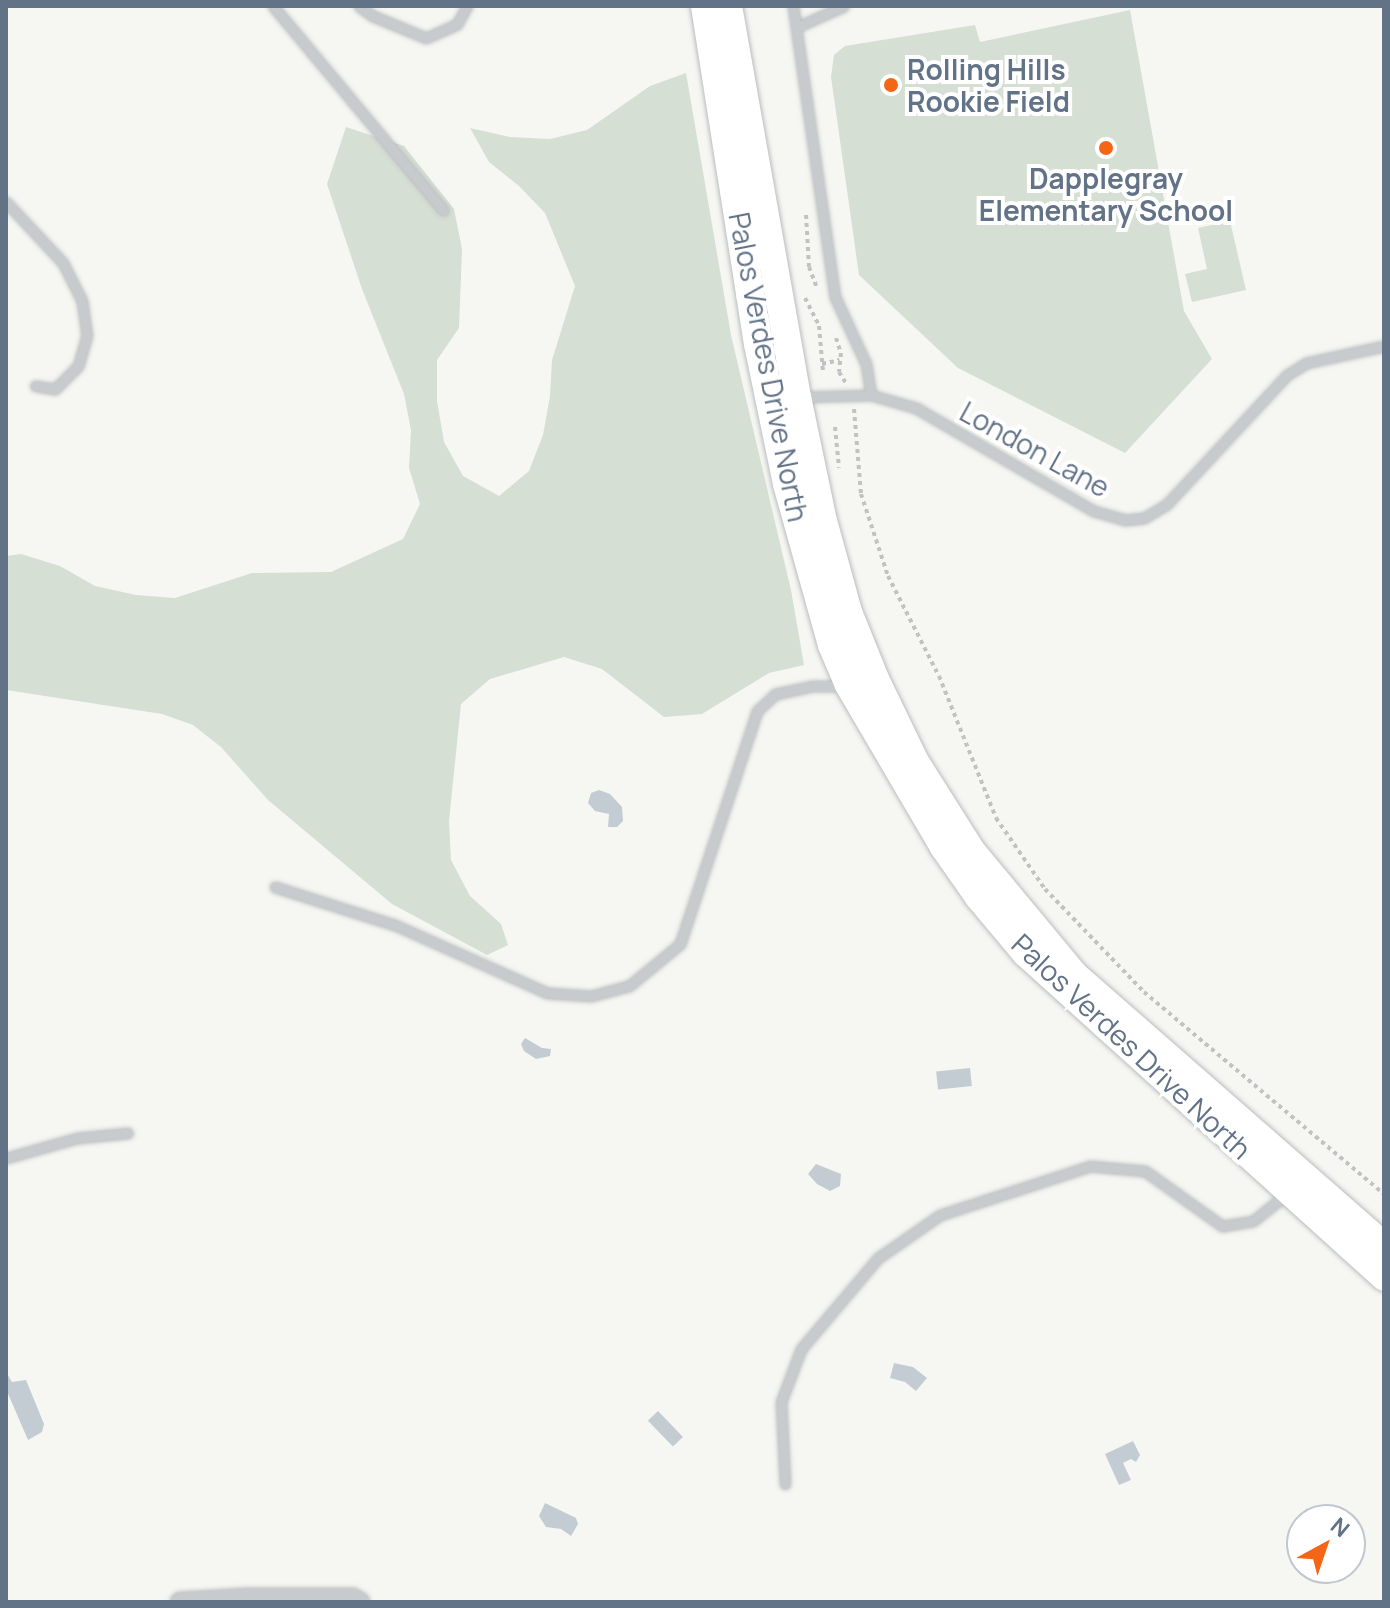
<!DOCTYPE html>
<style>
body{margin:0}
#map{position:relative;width:1390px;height:1608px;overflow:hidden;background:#f6f7f2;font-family:Manrope,sans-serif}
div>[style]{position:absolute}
.green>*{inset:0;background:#d6dfd3}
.water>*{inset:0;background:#c3ccd3;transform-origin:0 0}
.path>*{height:4px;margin-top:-2px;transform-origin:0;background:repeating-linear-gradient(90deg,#c0c2c4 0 4px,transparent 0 8px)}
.roads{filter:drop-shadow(0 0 2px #babdc1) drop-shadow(0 0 2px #babdc1)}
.lane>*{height:9px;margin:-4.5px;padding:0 4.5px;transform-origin:4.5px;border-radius:4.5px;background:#c8cbce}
.street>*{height:18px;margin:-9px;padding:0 9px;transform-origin:9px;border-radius:9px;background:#c8cbce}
.primary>*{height:28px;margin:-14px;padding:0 14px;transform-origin:14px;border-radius:14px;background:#fff}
.dots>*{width:22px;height:22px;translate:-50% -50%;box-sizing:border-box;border:4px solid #fff;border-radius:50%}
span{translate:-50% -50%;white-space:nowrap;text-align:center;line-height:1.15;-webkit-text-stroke:8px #fff;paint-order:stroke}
.poi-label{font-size:28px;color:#627287;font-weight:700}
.left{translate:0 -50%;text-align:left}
.street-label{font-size:28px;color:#627287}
.frame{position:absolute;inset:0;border:8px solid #627287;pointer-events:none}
.north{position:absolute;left:1286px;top:1504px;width:80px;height:80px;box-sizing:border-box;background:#fff;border:2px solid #c0c7cf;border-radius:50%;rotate:40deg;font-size:22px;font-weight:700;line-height:32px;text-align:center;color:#627287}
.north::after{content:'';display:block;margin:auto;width:28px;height:36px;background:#f46515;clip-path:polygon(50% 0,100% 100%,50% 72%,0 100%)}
</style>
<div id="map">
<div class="green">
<i style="clip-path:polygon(1130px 10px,1184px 311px,1212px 359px,1125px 453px,958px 368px,859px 275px,831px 77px,834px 55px,845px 46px,975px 25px,980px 42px)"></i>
<i style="clip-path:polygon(686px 73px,731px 335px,791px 590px,804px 665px,769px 673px,702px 714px,664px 717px,602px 669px,564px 657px,490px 679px,461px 704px,449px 821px,451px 860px,470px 896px,501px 924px,508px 945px,487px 955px,392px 904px,268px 800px,221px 747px,193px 725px,162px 714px,6px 690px,6px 556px,21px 554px,60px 566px,95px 586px,136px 595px,175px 598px,252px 573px,331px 572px,403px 539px,420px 504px,409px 468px,411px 430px,404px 394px,362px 289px,327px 184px,346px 127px,404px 146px,454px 209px,462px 249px,459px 328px,437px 360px,437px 401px,444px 442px,463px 476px,499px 496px,529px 471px,543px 435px,550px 396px,552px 360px,575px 286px,545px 213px,519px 186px,489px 162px,470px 128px,510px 137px,550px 139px,587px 130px,650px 86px)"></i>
<i style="clip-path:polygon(1230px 221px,1246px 290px,1192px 302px,1185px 274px,1207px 269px,1198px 228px)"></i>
</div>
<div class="water">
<i style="clip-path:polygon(599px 790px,610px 794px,622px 807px,623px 821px,617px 827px,608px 827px,609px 814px,595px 811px,588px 803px,591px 793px)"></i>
<i style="clip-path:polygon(525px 1038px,542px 1048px,551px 1049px,550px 1056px,536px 1059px,524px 1051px,521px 1044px)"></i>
<i style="left:970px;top:1068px;width:18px;height:34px;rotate:84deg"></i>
<i style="clip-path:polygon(816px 1164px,841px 1174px,840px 1186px,830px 1191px,817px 1184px,808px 1174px)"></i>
<i style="clip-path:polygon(894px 1363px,913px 1367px,927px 1378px,916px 1391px,905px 1382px,890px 1378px)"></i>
<i style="clip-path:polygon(6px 1372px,12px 1382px,26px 1380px,44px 1424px,42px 1432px,28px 1440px,6px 1389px)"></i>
<i style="left:658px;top:1411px;width:36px;height:14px;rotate:46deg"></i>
<i style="clip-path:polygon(1133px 1441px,1140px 1455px,1136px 1462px,1131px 1459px,1123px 1463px,1131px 1480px,1119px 1485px,1105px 1454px)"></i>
<i style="clip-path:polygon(545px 1503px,576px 1518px,578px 1524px,571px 1536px,561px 1529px,546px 1527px,539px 1516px)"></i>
</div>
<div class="path">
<i style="left:806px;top:215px;width:52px;rotate:86.7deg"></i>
<i style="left:809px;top:267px;width:22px;rotate:69deg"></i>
<i style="left:805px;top:298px;width:31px;rotate:63deg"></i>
<i style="left:819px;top:326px;width:46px;rotate:85deg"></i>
<i style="left:836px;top:338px;width:16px;rotate:72deg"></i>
<i style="left:841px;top:353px;width:19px;rotate:96deg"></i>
<i style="left:839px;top:372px;width:13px;rotate:58deg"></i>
<i style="left:822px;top:364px;width:18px;rotate:-13deg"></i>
<i style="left:854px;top:409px;width:85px;rotate:85.3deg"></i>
<i style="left:861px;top:494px;width:86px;rotate:71.8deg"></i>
<i style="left:888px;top:576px;width:112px;rotate:63deg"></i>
<i style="left:939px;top:676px;width:153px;rotate:68.1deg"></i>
<i style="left:996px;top:818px;width:86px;rotate:55.4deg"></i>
<i style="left:1045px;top:889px;width:143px;rotate:46.1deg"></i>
<i style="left:1144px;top:992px;width:314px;rotate:40.1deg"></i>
<i style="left:835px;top:427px;width:41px;rotate:84.4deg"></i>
</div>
<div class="roads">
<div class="lane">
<i style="left:273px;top:6px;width:266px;rotate:50.2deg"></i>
<i style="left:359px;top:6px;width:17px;rotate:36deg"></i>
<i style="left:373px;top:16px;width:57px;rotate:22.5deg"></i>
<i style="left:426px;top:38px;width:34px;rotate:-24deg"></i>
<i style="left:457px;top:24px;width:21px;rotate:-61deg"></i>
<i style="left:793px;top:6px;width:294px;rotate:81.8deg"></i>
<i style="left:835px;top:297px;width:74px;rotate:65.2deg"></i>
<i style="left:866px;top:364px;width:31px;rotate:81deg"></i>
<i style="left:797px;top:27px;width:51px;rotate:-24.1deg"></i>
<i style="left:6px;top:202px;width:83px;rotate:46.9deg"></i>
<i style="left:63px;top:263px;width:42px;rotate:63.4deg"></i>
<i style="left:82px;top:301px;width:34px;rotate:82deg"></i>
<i style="left:87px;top:335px;width:32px;rotate:106deg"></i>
<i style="left:78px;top:366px;width:33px;rotate:135deg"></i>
<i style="left:55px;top:389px;width:20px;rotate:-171deg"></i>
<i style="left:800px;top:397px;width:71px;rotate:-1.6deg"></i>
<i style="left:871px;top:395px;width:47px;rotate:16.1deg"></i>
<i style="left:916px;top:408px;width:206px;rotate:30.1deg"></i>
<i style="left:1094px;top:511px;width:32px;rotate:16deg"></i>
<i style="left:1125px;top:520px;width:19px;rotate:-6deg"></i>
<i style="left:1144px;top:518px;width:27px;rotate:-31deg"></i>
<i style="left:1167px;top:504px;width:176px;rotate:-47.1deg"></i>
<i style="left:1287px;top:375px;width:22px;rotate:-32deg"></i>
<i style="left:1306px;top:363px;width:80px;rotate:-12.3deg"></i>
<i style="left:275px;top:887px;width:126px;rotate:17.6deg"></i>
<i style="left:395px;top:925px;width:167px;rotate:24.1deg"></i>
<i style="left:547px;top:993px;width:44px;rotate:3.9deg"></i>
<i style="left:591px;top:996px;width:39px;rotate:-15deg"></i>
<i style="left:629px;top:986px;width:66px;rotate:-39.5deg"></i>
<i style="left:680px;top:944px;width:245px;rotate:-71.7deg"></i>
<i style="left:757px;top:711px;width:25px;rotate:-43deg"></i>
<i style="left:775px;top:694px;width:38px;rotate:-12deg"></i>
<i style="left:812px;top:686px;width:32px"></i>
<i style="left:6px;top:1158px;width:74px;rotate:-15.7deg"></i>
<i style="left:77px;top:1138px;width:51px;rotate:-5.6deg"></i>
<i style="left:785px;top:1484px;width:82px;rotate:-92.8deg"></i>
<i style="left:781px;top:1402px;width:57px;rotate:-69.3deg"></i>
<i style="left:801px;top:1349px;width:119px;rotate:-49.8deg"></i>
<i style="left:878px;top:1258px;width:75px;rotate:-34.7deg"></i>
<i style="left:940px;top:1215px;width:158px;rotate:-18.1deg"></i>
<i style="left:1090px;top:1166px;width:55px;rotate:5.2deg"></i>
<i style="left:1145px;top:1171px;width:95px;rotate:35.5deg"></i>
<i style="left:1222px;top:1226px;width:31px;rotate:-9deg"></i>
<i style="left:1253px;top:1221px;width:45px;rotate:-38.7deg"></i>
</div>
<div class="street">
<i style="left:180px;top:1602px;width:68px;rotate:-3.4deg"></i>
<i style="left:248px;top:1598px;width:105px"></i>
<i style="left:353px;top:1598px;width:8px;rotate:30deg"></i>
</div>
<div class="primary">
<i style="left:705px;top:6px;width:342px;rotate:81.1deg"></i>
<i style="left:758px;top:344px;width:143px;rotate:78.3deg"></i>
<i style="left:787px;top:484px;width:167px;rotate:74.4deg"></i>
<i style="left:832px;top:645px;width:43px;rotate:67deg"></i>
<i style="left:849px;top:685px;width:188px;rotate:59.6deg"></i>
<i style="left:944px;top:847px;width:61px;rotate:55deg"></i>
<i style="left:979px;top:897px;width:73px;rotate:50deg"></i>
<i style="left:1026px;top:953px;width:483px;rotate:42.1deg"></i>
<i style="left:728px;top:6px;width:397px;rotate:80deg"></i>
<i style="left:797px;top:397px;width:127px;rotate:78.2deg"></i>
<i style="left:823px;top:521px;width:94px;rotate:74.6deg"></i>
<i style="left:848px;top:612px;width:72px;rotate:68.1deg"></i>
<i style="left:875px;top:679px;width:92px;rotate:64.3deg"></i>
<i style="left:915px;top:762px;width:107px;rotate:57.7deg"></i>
<i style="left:972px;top:852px;width:160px;rotate:50.3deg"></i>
<i style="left:1074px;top:975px;width:412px;rotate:41.2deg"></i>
</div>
</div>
<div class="dots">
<i style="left:891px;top:85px;background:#f46515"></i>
<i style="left:1106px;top:148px;background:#f46515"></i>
</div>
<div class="poi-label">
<span class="left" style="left:907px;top:85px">Rolling Hills<br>Rookie Field</span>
<span style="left:1106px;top:194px">Dapplegray<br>Elementary School</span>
</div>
<div class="street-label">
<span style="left:769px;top:367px;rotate:79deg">Palos Verdes Drive North</span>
<span style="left:1035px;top:449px;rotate:29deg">London Lane</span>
<span style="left:1132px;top:1046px;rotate:43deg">Palos Verdes Drive North</span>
</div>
<div class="frame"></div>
<div class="north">N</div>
</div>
